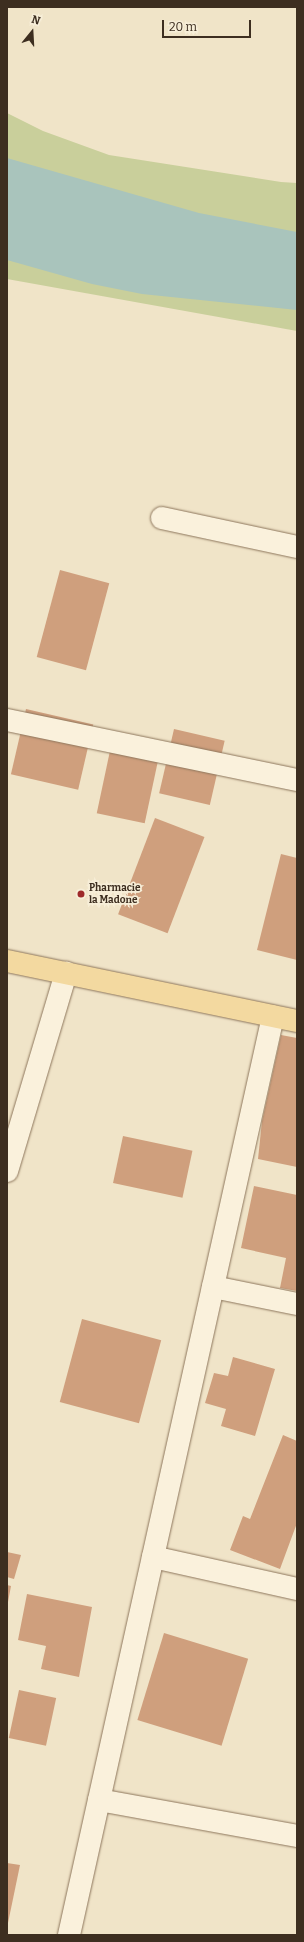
<!DOCTYPE html>
<style>
body{margin:0}
#map{position:relative;width:304px;height:1942px;overflow:hidden;background:#f0e4c8;font-family:Bitter,serif}
div>[style]{position:absolute}
.green>*{inset:0;background:#c9cf9b}
.water>*{inset:0;background:#a9c4bc}
.building>*{inset:0;background:#cf9f7d;transform-origin:0 0}
.roads{filter:drop-shadow(0 0 1px #8d765c) drop-shadow(0 0 1px #8d765c)}
.minor>*{height:22px;margin:-11px;padding:0 11px;transform-origin:11px;border-radius:11px;background:#faf1dc}
.major>*{height:22px;margin:-11px;padding:0 11px;transform-origin:11px;border-radius:11px;background:#f3d9a0}
.dots>*{width:11px;height:11px;translate:-50% -50%;box-sizing:border-box;border:2px solid #f7eed8;border-radius:50%}
span{translate:-50% -50%;white-space:nowrap;text-align:center;line-height:1.15;-webkit-text-stroke:3.5px #f7eed8;paint-order:stroke}
.poi-label{font-size:10px;color:#3d2e20;font-weight:700}
.left{translate:0 -50%;text-align:left}
.frame{position:absolute;inset:0;border:8px solid #3d2e20;pointer-events:none}
.north{position:absolute;left:12px;top:12px;width:40px;height:40px;-webkit-text-stroke:3px #f7eed8;paint-order:stroke;rotate:18deg;font-size:11px;font-weight:700;line-height:16px;text-align:center;color:#3d2e20}
.north::after{content:'';display:block;margin:auto;width:14px;height:18px;background:#3d2e20;clip-path:polygon(50% 0,100% 100%,50% 72%,0 100%)}
.scale{position:absolute;left:162px;top:20px;width:89px;height:18px;box-sizing:border-box;border:2px solid #3d2e20;border-top:0;padding-left:5px;font-size:12px;line-height:14px;white-space:nowrap;color:#3d2e20;-webkit-text-stroke:3px #f7eed8;paint-order:stroke}
</style>
<div id="map">
<div class="green">
<i style="clip-path:polygon(7px 113px,43px 131px,109px 155px,281px 182px,297px 183px,297px 331px,7px 279px)"></i>
</div>
<div class="water">
<i style="clip-path:polygon(7px 158px,199px 213px,297px 232px,297px 310px,142px 294px,92px 284px,7px 260px)"></i>
</div>
<div class="building">
<i style="left:60px;top:570px;width:51px;height:90px;rotate:15deg"></i>
<i style="left:26px;top:709px;width:69px;height:67px;rotate:13deg"></i>
<i style="left:174px;top:729px;width:52px;height:66px;rotate:13deg"></i>
<i style="left:114px;top:732px;width:49px;height:83px;rotate:12deg"></i>
<i style="left:155px;top:818px;width:53px;height:103px;rotate:21deg"></i>
<i style="clip-path:polygon(281px 854px,297px 858px,297px 960px,257px 950px)"></i>
<i style="clip-path:polygon(281px 1035px,297px 1038px,297px 1167px,258px 1159px,262px 1121px)"></i>
<i style="left:123px;top:1136px;width:71px;height:48px;rotate:12deg"></i>
<i style="clip-path:polygon(254px 1186px,297px 1195px,297px 1291px,280px 1288px,286px 1258px,241px 1248px)"></i>
<i style="left:82px;top:1319px;width:82px;height:86px;rotate:15deg"></i>
<i style="clip-path:polygon(233px 1357px,275px 1369px,255px 1436px,221px 1426px,226px 1409px,205px 1403px,214px 1373px,228px 1376px)"></i>
<i style="clip-path:polygon(283px 1435px,297px 1441px,297px 1523px,280px 1569px,230px 1550px,243px 1516px,250px 1519px)"></i>
<i style="clip-path:polygon(7px 1552px,21px 1555px,14px 1579px,7px 1577px)"></i>
<i style="clip-path:polygon(7px 1585px,11px 1586px,8px 1602px,7px 1602px)"></i>
<i style="clip-path:polygon(27px 1594px,92px 1607px,79px 1677px,41px 1669px,46px 1646px,18px 1640px)"></i>
<i style="left:164px;top:1633px;width:88px;height:91px;rotate:17deg"></i>
<i style="left:19px;top:1690px;width:38px;height:49px;rotate:12deg"></i>
<i style="clip-path:polygon(7px 1863px,20px 1865px,8px 1923px,7px 1923px)"></i>
</div>
<div class="roads">
<div class="minor">
<i style="left:162px;top:518px;width:138px;rotate:12.1deg"></i>
<i style="left:7px;top:720px;width:296px;rotate:11.7deg"></i>
<i style="left:7px;top:1171px;width:207px;rotate:-73.4deg"></i>
<i style="left:213px;top:1287px;width:86px;rotate:11.4deg"></i>
<i style="left:153px;top:1557px;width:148px;rotate:12.5deg"></i>
<i style="left:99px;top:1800px;width:201px;rotate:10.3deg"></i>
<i style="left:69px;top:1935px;width:941px;rotate:-77.48deg"></i>
</div>
<div class="major">
<i style="left:7px;top:961px;width:296px;rotate:11.7deg"></i>
</div>
</div>
<div class="dots">
<i style="left:81px;top:894px;background:#9e2a2b"></i>
</div>
<div class="poi-label">
<span class="left" style="left:89px;top:894px">Pharmacie<br>la Madone</span>
</div>
<div class="frame"></div>
<div class="north">N</div>
<div class="scale">20 m</div>
</div>
